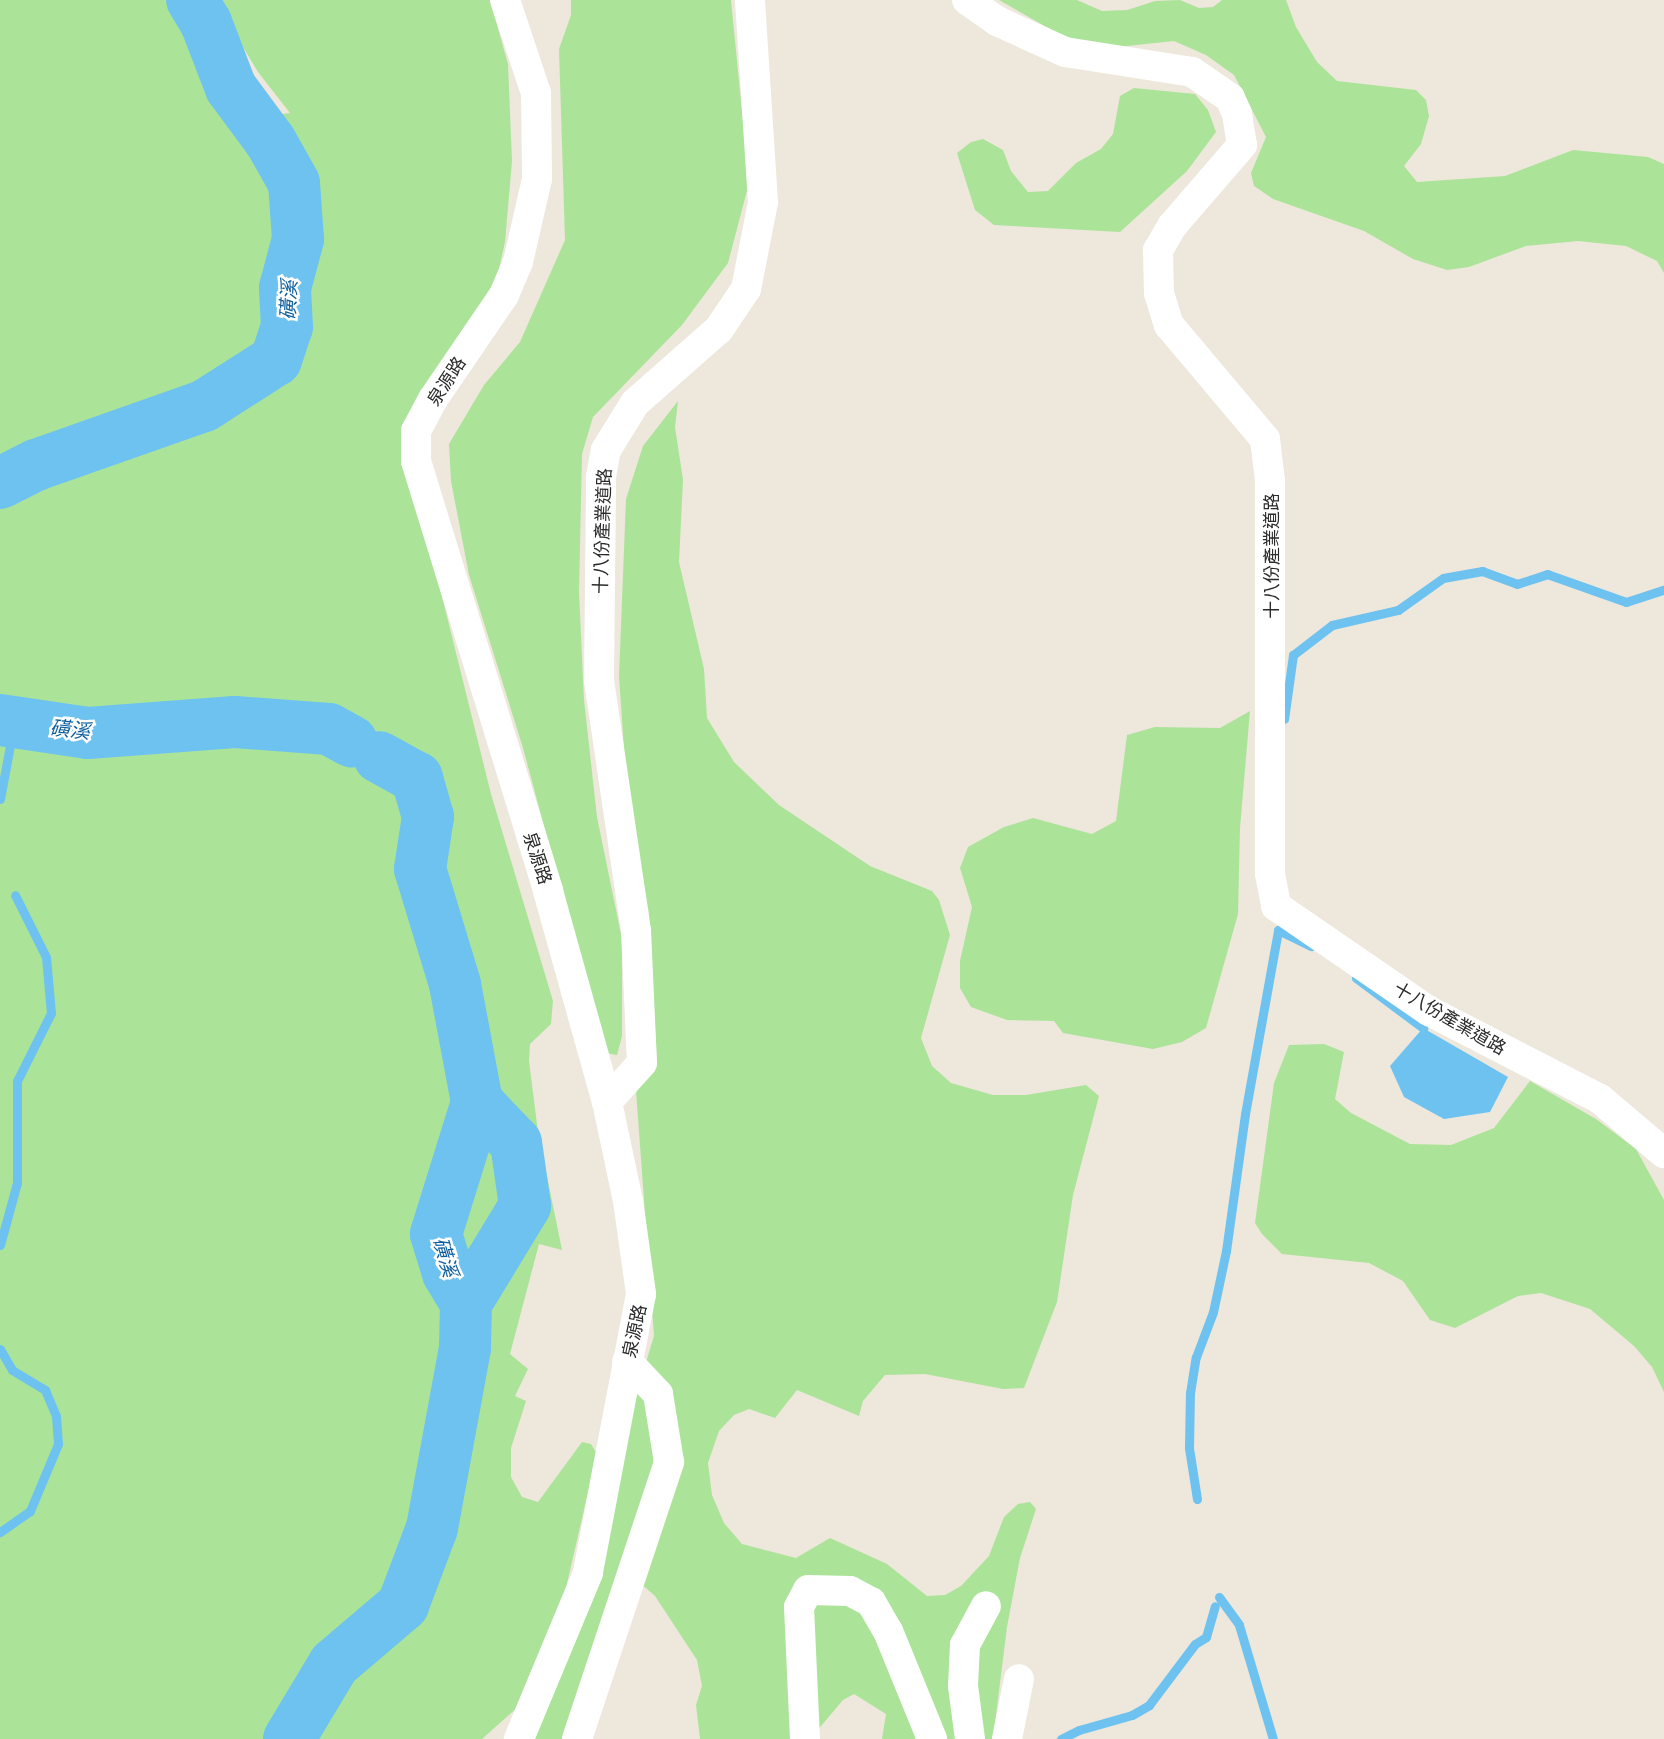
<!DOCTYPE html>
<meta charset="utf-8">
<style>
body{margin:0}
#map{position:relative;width:1664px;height:1739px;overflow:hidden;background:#ede7dc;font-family:Lato,"Noto Sans TC",sans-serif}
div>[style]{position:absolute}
.green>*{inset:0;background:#abe498}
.water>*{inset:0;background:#6ec2f0}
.stream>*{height:9px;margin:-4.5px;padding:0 4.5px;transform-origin:4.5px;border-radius:4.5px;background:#6ec2f0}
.river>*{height:52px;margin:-26px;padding:0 26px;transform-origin:26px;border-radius:26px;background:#6ec2f0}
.minor>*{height:30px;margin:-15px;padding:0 15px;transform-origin:15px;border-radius:15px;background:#fff}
span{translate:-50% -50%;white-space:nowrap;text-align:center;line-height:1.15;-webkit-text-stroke:5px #fff;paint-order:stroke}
.street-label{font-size:18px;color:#2a2a2a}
.water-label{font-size:20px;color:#0c5e9d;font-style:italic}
</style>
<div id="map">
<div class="green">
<i style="clip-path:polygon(0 0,184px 0,231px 78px,264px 116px,290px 113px,258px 72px,215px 0,490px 0,508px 64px,512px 161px,505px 242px,496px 283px,404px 443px,491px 794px,553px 1001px,551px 1024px,530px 1044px,529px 1061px,538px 1132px,562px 1250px,539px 1244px,510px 1354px,528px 1369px,515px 1396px,526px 1401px,511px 1448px,511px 1477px,522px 1497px,538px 1502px,582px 1442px,591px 1444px,597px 1454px,556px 1631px,530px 1696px,482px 1739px,0 1739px)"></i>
<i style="clip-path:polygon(571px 0,731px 0,749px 183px,728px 263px,682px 325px,593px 417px,582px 454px,579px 592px,584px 700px,597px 817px,622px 939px,622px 1036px,617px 1055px,605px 1053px,523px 748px,469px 575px,451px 481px,449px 444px,484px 385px,520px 342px,565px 240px,559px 49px,571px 15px)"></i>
<i style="clip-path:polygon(999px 0,1077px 0,1102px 11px,1127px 10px,1155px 1px,1180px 0,1199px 8px,1213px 7px,1222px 0,1286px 0,1296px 27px,1317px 62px,1337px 81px,1416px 90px,1426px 100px,1429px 116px,1421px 144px,1404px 166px,1417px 182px,1505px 176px,1573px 150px,1648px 157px,1664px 164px,1664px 273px,1657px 261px,1626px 246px,1578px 241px,1526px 246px,1469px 267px,1447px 270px,1413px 259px,1364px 231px,1273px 199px,1254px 186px,1251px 173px,1266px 137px,1234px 75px,1206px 55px,1174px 41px,1117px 47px,1071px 41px)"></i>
<i style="clip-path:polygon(1134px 88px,1195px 94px,1208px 110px,1216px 132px,1187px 171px,1120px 232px,994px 225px,975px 210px,957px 153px,971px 142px,983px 139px,1003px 150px,1011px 171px,1028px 192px,1048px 191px,1076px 163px,1101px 149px,1113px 134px,1120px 96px)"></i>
<i style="clip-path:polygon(678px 401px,675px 427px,683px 480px,679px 562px,704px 669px,707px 718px,734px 762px,779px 805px,870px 866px,932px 891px,939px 900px,950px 935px,921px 1038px,932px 1066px,951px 1083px,993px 1095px,1026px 1095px,1086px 1085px,1099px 1096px,1073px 1195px,1057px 1302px,1024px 1388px,1003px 1389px,925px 1374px,885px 1375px,863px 1401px,859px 1416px,797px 1390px,775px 1418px,749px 1409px,734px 1415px,719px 1431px,708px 1463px,712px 1495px,724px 1523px,742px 1544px,796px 1558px,830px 1538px,887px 1564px,927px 1596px,945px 1595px,961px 1586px,989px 1556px,1004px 1517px,1018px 1504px,1030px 1502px,1036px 1509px,1020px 1558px,1007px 1627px,993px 1739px,882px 1739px,886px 1714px,854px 1694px,843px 1700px,810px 1739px,700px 1739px,696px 1705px,702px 1686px,697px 1660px,655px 1596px,638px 1581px,569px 1739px,531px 1739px,654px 1336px,636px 1091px,657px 1064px,649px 914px,626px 778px,619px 676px,626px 499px,643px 446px)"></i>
<i style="clip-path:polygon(1250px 711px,1240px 828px,1238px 914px,1206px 1028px,1182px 1042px,1153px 1049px,1063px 1033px,1054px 1021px,1007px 1020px,971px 1007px,960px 988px,960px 961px,972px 907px,960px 868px,968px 847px,1004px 827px,1033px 818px,1092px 834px,1116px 821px,1127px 735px,1155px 727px,1220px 728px)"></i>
<i style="clip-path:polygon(1324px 1044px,1344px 1052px,1335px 1099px,1351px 1113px,1410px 1144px,1451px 1145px,1494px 1128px,1530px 1081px,1596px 1119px,1636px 1149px,1664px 1200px,1664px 1392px,1652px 1367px,1634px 1346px,1590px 1309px,1541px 1293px,1518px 1296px,1455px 1328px,1430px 1320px,1403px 1281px,1369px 1263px,1282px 1254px,1262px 1234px,1255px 1223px,1274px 1083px,1289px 1045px)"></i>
</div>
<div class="water">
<i style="clip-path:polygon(1423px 1028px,1508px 1077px,1490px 1112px,1444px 1119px,1404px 1097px,1390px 1066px)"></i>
</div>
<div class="stream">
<i style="left:1284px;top:719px;width:65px;rotate:-82deg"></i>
<i style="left:1293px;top:655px;width:49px;rotate:-37.6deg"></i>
<i style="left:1332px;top:625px;width:68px;rotate:-12.8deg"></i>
<i style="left:1398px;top:610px;width:55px;rotate:-35.4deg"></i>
<i style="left:1443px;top:578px;width:40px;rotate:-10deg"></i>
<i style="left:1482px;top:571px;width:37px;rotate:20deg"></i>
<i style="left:1517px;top:584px;width:32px;rotate:-18deg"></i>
<i style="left:1547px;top:574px;width:84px;rotate:19.5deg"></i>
<i style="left:1626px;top:602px;width:40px;rotate:-18deg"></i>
<i style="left:0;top:799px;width:76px;rotate:-79.4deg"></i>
<i style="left:1356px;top:978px;width:84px;rotate:36.7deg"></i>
<i style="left:0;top:1245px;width:64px;rotate:-74.7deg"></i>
<i style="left:17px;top:1183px;width:102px;rotate:-90deg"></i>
<i style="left:17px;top:1081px;width:76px;rotate:-63.4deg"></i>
<i style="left:51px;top:1013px;width:56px;rotate:-95.1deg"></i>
<i style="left:46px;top:957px;width:69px;rotate:-116.6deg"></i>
<i style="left:0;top:1349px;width:24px;rotate:60deg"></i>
<i style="left:12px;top:1370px;width:39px;rotate:31deg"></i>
<i style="left:45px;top:1390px;width:28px;rotate:67deg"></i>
<i style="left:56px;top:1416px;width:28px;rotate:86deg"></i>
<i style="left:58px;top:1444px;width:73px;rotate:112.7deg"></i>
<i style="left:30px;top:1511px;width:37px;rotate:145deg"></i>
<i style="left:1197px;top:1499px;width:52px;rotate:-98.9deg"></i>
<i style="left:1189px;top:1448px;width:55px;rotate:-89deg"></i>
<i style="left:1190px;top:1393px;width:36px;rotate:-81deg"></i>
<i style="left:1196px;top:1357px;width:48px;rotate:-69.3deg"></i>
<i style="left:1213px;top:1312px;width:62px;rotate:-78deg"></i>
<i style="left:1226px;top:1251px;width:138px;rotate:-82.1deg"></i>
<i style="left:1245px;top:1114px;width:187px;rotate:-79.8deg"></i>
<i style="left:1278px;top:930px;width:37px;rotate:26deg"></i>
<i style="left:1219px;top:1597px;width:34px;rotate:54deg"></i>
<i style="left:1239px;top:1625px;width:119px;rotate:73.4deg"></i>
<i style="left:1061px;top:1739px;width:20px;rotate:-27deg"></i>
<i style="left:1079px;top:1730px;width:55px;rotate:-15.8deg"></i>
<i style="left:1132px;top:1715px;width:20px;rotate:-30deg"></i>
<i style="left:1149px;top:1705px;width:76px;rotate:-53deg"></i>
<i style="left:1195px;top:1644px;width:13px;rotate:-32deg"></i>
<i style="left:1206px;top:1637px;width:32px;rotate:-74deg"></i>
</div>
<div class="river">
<i style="left:0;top:483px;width:40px;rotate:-26.6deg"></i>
<i style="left:36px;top:465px;width:178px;rotate:-19.4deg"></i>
<i style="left:204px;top:406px;width:85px;rotate:-32.6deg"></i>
<i style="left:276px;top:360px;width:35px;rotate:-72deg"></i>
<i style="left:287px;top:327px;width:39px;rotate:-93deg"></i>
<i style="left:285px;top:288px;width:51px;rotate:-75.1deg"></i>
<i style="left:298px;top:239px;width:56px;rotate:-94.1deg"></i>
<i style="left:294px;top:183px;width:47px;rotate:-119.3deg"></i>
<i style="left:271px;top:142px;width:67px;rotate:-126.5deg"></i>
<i style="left:231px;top:88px;width:70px;rotate:-111deg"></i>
<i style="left:206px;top:23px;width:27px;rotate:-121deg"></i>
<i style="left:0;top:720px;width:89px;rotate:8.4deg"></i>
<i style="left:88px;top:733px;width:147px;rotate:-4.3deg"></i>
<i style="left:235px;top:722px;width:94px;rotate:4.3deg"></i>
<i style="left:329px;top:729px;width:26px;rotate:29deg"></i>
<i style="left:466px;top:1303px;width:114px;rotate:-58.7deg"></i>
<i style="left:525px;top:1206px;width:64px;rotate:-98.1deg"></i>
<i style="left:516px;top:1143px;width:57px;rotate:-133.6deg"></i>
<i style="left:289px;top:1739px;width:87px;rotate:-59deg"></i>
<i style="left:334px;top:1664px;width:91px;rotate:-40.5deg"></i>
<i style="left:403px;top:1605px;width:82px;rotate:-69.4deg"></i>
<i style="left:432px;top:1528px;width:183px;rotate:-79.6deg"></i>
<i style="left:465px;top:1348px;width:45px;rotate:-88.7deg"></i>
<i style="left:466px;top:1303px;width:35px;rotate:-121deg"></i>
<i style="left:448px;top:1273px;width:41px;rotate:-107.1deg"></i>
<i style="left:436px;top:1234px;width:138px;rotate:-72.7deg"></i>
<i style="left:477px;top:1102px;width:120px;rotate:-100.6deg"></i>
<i style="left:455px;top:984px;width:120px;rotate:-106.9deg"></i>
<i style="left:420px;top:869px;width:53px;rotate:-81.3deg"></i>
<i style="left:428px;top:817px;width:41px;rotate:-105.8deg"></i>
<i style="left:417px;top:778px;width:43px;rotate:-151.1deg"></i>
</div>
<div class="minor">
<i style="left:505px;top:0;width:98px;rotate:71.6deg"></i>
<i style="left:536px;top:93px;width:86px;rotate:89.3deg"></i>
<i style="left:537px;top:179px;width:85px;rotate:102.9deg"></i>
<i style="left:518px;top:262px;width:36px;rotate:113deg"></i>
<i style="left:504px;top:295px;width:126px;rotate:124.3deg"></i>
<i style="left:433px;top:399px;width:36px;rotate:118deg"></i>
<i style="left:416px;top:431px;width:30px;rotate:90deg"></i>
<i style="left:416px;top:461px;width:450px;rotate:72.9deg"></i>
<i style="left:548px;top:891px;width:219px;rotate:74.4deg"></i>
<i style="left:607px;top:1102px;width:101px;rotate:78deg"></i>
<i style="left:628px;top:1201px;width:94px;rotate:82deg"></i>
<i style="left:641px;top:1294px;width:284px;rotate:100.8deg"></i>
<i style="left:588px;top:1573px;width:180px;rotate:112.6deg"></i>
<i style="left:967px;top:0;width:37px;rotate:35deg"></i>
<i style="left:997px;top:21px;width:75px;rotate:24.5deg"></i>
<i style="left:1065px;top:52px;width:129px;rotate:8.9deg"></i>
<i style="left:1192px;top:72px;width:46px;rotate:34.4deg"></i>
<i style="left:1230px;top:98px;width:17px;rotate:66deg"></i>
<i style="left:1237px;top:114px;width:31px;rotate:81deg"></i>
<i style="left:1242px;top:145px;width:107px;rotate:130.8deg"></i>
<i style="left:1172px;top:226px;width:28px;rotate:120deg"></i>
<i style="left:1158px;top:250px;width:43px;rotate:88.7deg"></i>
<i style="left:1159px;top:293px;width:34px;rotate:73deg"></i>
<i style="left:1169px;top:325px;width:149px;rotate:49.9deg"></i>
<i style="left:1265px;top:439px;width:42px;rotate:83.2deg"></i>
<i style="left:1270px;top:481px;width:393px;rotate:90deg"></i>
<i style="left:1270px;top:874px;width:33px;rotate:79deg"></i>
<i style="left:1276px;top:906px;width:186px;rotate:34.5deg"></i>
<i style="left:1429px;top:1011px;width:192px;rotate:27.2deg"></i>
<i style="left:1600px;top:1099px;width:84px;rotate:40.2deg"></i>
<i style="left:607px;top:1102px;width:52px;rotate:-48.1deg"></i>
<i style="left:642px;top:1063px;width:132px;rotate:-92.6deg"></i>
<i style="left:636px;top:931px;width:254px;rotate:-98.4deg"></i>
<i style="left:599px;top:680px;width:203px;rotate:-89.4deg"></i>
<i style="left:601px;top:477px;width:27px;rotate:-80deg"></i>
<i style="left:606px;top:450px;width:55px;rotate:-58.3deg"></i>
<i style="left:635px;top:403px;width:112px;rotate:-41.4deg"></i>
<i style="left:719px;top:329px;width:48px;rotate:-56deg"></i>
<i style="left:746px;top:289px;width:89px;rotate:-78.9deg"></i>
<i style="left:763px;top:202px;width:202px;rotate:-93.7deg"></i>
<i style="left:577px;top:1739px;width:292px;rotate:-71.6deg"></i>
<i style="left:669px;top:1462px;width:69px;rotate:-99.2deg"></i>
<i style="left:658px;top:1394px;width:45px;rotate:-133.2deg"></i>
<i style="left:805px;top:1739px;width:132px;rotate:-92.6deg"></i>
<i style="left:799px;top:1607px;width:19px;rotate:-62deg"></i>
<i style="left:808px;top:1590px;width:42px;rotate:1.4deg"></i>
<i style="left:850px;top:1591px;width:24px;rotate:28deg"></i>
<i style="left:871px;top:1602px;width:34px;rotate:60deg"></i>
<i style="left:888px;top:1631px;width:117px;rotate:67.8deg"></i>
<i style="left:970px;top:1739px;width:53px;rotate:-97.5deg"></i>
<i style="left:963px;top:1686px;width:41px;rotate:-87.2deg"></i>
<i style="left:965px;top:1645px;width:44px;rotate:-61.7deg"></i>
<i style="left:1007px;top:1739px;width:61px;rotate:-78.7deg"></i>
</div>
<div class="street-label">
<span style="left:446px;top:381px;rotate:-57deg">泉源路</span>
<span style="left:602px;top:531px;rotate:-88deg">十八份產業道路</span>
<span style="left:1271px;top:556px;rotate:-90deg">十八份產業道路</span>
<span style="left:538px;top:858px;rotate:72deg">泉源路</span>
<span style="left:1450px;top:1018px;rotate:30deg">十八份產業道路</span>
<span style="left:634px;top:1331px;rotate:-78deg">泉源路</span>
</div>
<div class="water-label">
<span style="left:288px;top:300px;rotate:-87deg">磺溪</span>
<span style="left:70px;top:729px;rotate:6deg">磺溪</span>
<span style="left:446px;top:1257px;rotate:73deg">磺溪</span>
</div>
</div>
